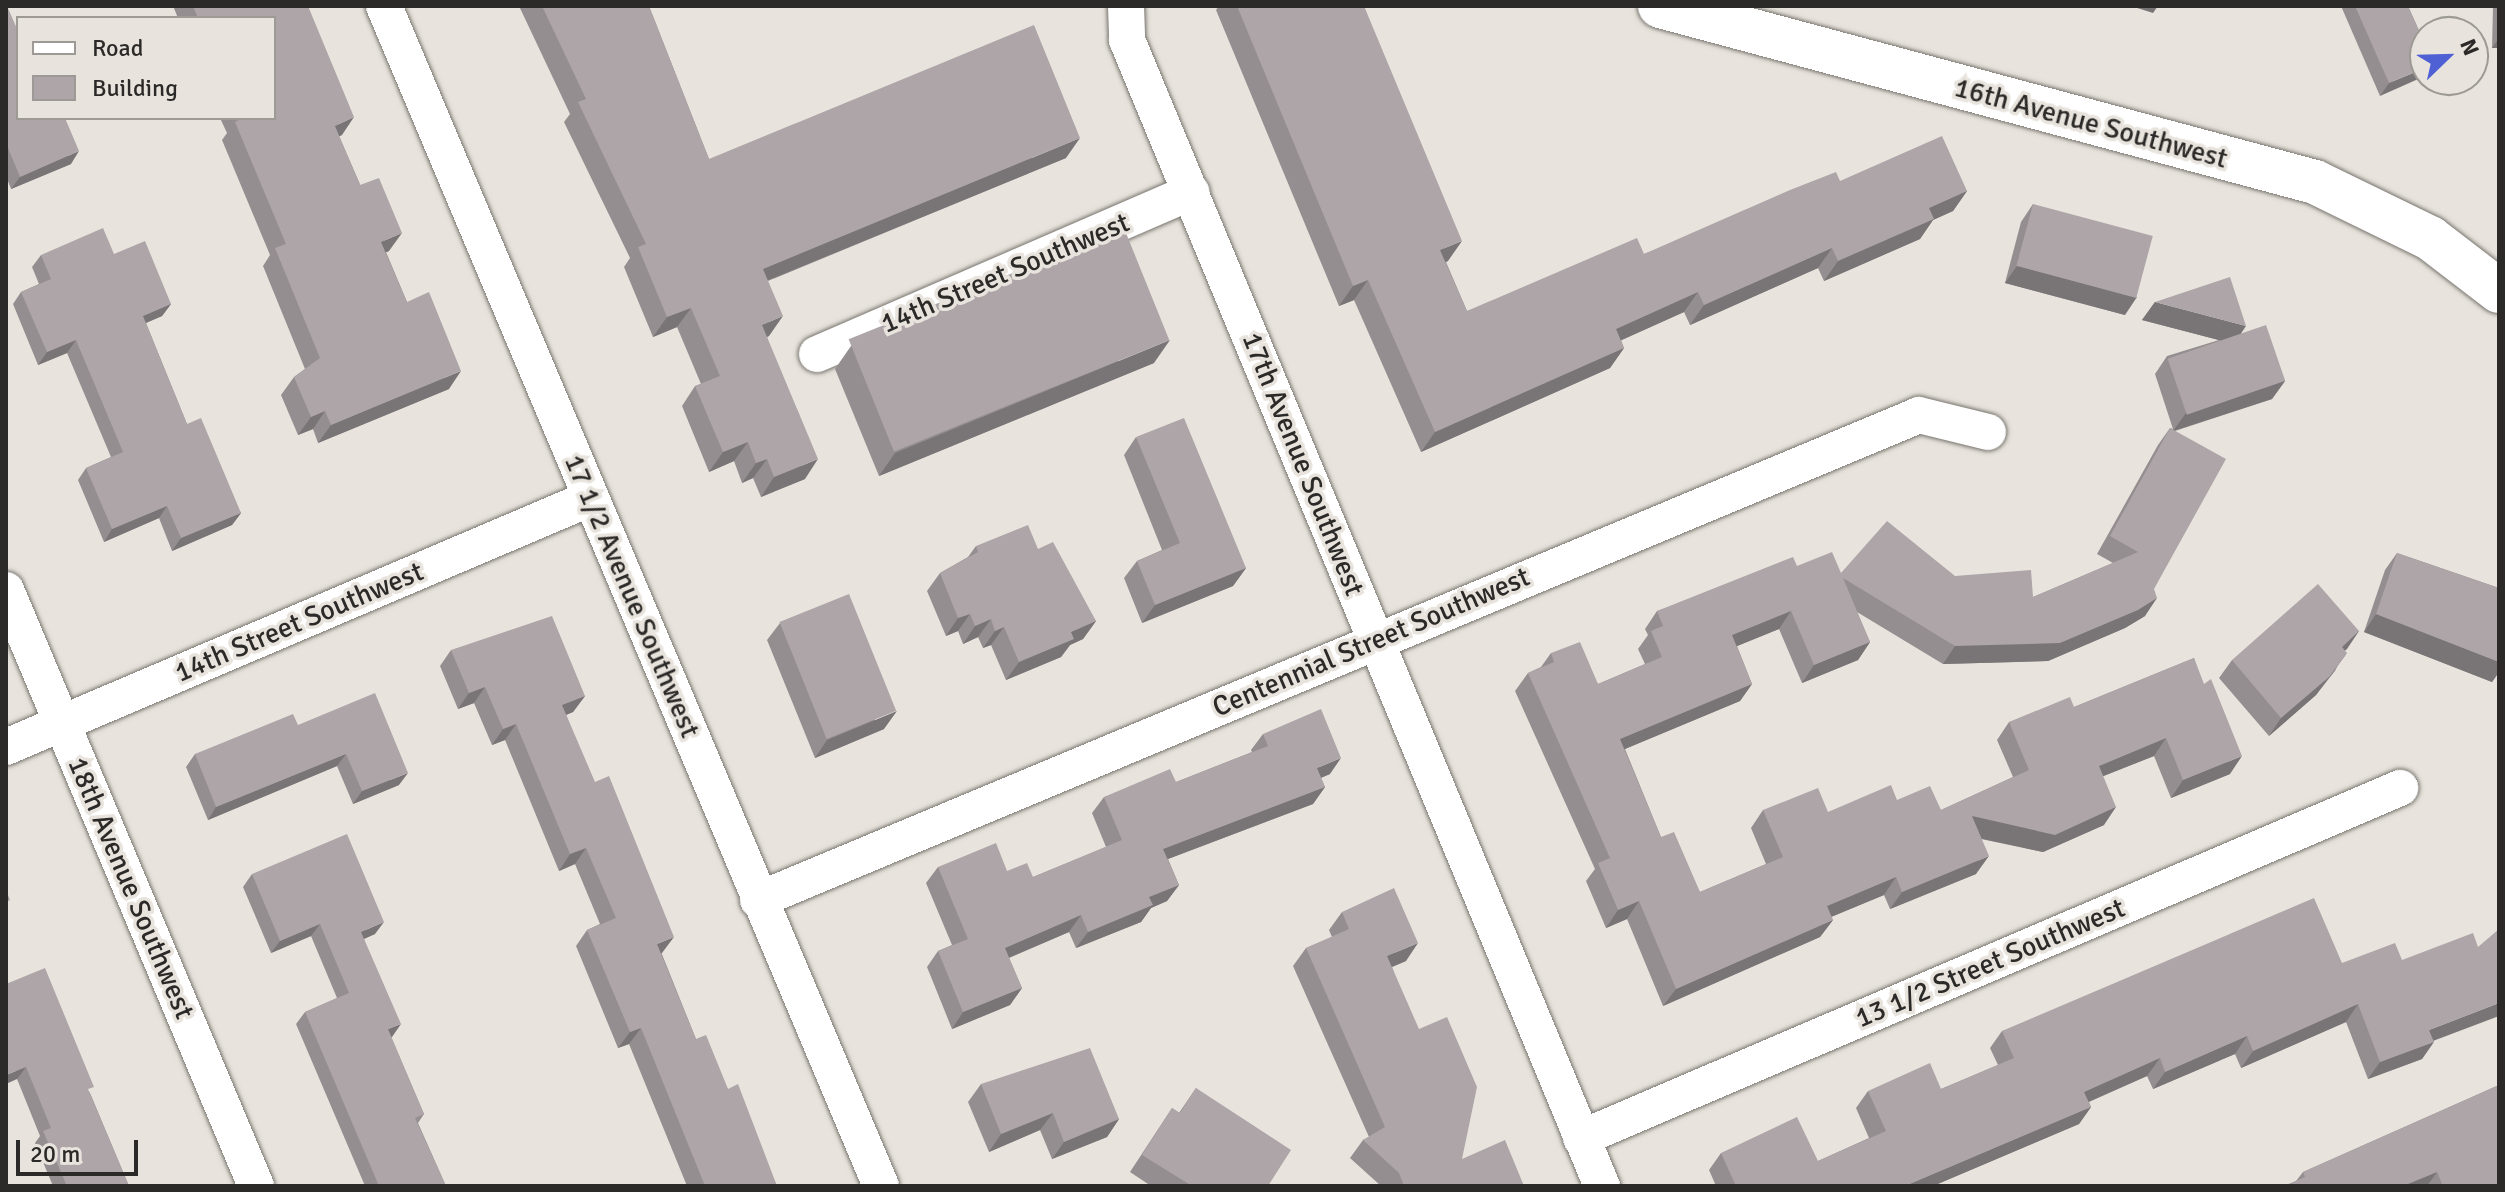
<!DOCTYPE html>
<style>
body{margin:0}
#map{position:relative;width:2505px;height:1192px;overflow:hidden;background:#e8e4dd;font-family:Signika,sans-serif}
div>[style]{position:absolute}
.roads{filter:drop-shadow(0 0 2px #78746e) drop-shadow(0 0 2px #78746e)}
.street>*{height:36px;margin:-18px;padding:0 18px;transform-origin:18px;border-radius:18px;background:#fff}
.secondary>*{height:44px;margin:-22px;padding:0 22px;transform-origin:22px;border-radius:22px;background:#fff}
.wall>*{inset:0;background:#958e90}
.shaded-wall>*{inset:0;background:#797476}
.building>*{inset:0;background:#ada5a8;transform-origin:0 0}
span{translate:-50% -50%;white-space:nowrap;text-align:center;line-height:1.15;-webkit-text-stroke:7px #e8e4dd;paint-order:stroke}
.street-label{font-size:28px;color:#2c2a28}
.frame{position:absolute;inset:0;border:8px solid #2c2a28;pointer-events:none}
.legend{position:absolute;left:16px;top:16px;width:260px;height:104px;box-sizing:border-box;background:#e8e4dd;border:2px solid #9d9a95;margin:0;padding:10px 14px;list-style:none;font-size:24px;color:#2c2a28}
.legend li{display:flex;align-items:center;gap:16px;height:40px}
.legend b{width:40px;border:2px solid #9d9a95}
.north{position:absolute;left:2409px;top:16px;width:80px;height:80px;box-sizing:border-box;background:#e8e4dd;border:2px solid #9d9a95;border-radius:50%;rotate:67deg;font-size:22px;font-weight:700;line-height:32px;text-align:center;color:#2c2a28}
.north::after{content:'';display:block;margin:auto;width:28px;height:36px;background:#4f60d5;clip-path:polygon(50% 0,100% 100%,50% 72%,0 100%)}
.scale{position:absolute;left:16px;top:1140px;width:122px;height:36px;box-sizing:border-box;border:4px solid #2c2a28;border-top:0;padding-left:10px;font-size:24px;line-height:28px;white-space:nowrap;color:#2c2a28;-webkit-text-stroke:6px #e8e4dd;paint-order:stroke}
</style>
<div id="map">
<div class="roads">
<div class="street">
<i style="left:384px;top:6px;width:1280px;rotate:67.16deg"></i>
<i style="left:1126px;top:6px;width:34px;rotate:88deg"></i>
<i style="left:1127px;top:40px;width:1241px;rotate:67.49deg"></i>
<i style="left:817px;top:354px;width:408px;rotate:-23.4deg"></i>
<i style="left:6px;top:590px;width:646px;rotate:67.24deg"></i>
<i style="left:6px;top:747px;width:636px;rotate:-23.06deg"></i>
<i style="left:758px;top:900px;width:1258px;rotate:-22.67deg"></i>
<i style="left:1919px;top:415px;width:71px;rotate:13.8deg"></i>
<i style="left:1581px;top:1138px;width:891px;rotate:-23.14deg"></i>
</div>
<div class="secondary">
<i style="left:1660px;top:6px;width:678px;rotate:15.04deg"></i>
<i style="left:2315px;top:182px;width:128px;rotate:26deg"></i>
<i style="left:2430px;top:238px;width:87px;rotate:37.5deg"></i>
</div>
</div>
<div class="wall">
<i style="clip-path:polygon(6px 6px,71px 164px,11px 189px,6px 176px)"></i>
<i style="clip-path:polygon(173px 6px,308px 6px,342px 135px,339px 136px,389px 251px,386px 252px,407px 302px,449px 389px,318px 443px,313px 429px,298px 435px,281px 395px,294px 377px,305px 369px,263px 266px,270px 255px,222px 140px,227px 133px,220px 118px,274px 118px,274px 18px,178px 18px)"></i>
<i style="clip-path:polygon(519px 6px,649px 6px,709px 159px,1066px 158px,768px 281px,769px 336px,767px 337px,805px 479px,761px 497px,753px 478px,742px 483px,734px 461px,709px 472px,682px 406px,695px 386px,701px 384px,677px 327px,653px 337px,624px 267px,630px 258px,564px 122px,570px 114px)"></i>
<i style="clip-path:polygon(1219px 6px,1364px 6px,1448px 261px,1446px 262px,1467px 311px,1644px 254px,1840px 181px,1967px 191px,1953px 211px,1933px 220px,1920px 239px,1824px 281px,1818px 268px,1690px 325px,1684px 312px,1621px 340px,1624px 348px,1610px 368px,1421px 452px,1354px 300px,1339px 306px,1216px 10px)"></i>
<i style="clip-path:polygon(2341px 6px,2408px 6px,2425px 44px,2380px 96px)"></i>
<i style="clip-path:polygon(2493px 6px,2499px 6px,2499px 48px,2492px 48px)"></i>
<i style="clip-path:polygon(2033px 204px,2125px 315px,2005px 283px,2021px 222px)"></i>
<i style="clip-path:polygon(114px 254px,171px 304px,162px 316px,146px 323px,187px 424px,241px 513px,232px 525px,172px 551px,159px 518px,104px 542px,78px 480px,86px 468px,111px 457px,67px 353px,38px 365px,13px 304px,21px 292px,39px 284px,32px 267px,41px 255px)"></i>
<i style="clip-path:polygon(2155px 302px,2241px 333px,2285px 381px,2272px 399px,2175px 431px,2154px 589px,2145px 616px,2125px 628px,2048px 661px,1943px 664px,1857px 612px,1870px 642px,1858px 660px,1802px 683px,1779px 629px,1737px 646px,1752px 684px,1740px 701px,1625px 749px,1661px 837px,1700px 892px,1766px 864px,1751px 828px,1763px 810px,1828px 812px,1897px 800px,1941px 810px,2013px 777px,1997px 740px,2009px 722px,2074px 707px,2194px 658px,2230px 774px,2171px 798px,2154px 756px,2103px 776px,2104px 825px,2043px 852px,1981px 839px,1976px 874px,1890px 909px,1884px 895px,1831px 917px,1833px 920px,1820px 937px,1663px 1006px,1627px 919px,1606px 928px,1586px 881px,1595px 869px,1515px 691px,1528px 673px,1541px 667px,1551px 653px,1598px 684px,1645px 664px,1638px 649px,1648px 635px,1645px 629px,1657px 611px,1797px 566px,1841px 573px,1955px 576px,2033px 597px,2113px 563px,2097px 554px,2158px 445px,2170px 428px,2173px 429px,2155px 374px,2167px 356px,2219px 340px,2142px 320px)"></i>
<i style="clip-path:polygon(851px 346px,1154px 363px,879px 476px,835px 369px)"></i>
<i style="clip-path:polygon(1136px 437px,1246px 568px,1233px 586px,1142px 623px,1124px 578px,1137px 561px,1162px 550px,1124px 455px)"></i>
<i style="clip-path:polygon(976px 546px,1038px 549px,1096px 621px,1083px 639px,1070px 645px,1061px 657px,1006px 680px,991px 645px,983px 648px,978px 637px,963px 644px,958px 631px,946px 636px,927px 591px,940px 573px,968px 557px)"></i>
<i style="clip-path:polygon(2397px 553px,2499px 588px,2499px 672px,2492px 682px,2364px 632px,2385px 570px)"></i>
<i style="clip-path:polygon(780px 623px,884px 729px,815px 758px,767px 640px)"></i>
<i style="clip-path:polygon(2359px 631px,2345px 650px,2335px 671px,2316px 695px,2269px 736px,2219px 678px,2232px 660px)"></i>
<i style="clip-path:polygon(451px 650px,585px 696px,573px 712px,566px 715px,696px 1039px,728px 1089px,777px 1186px,687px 1186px,629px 1044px,618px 1048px,576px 946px,587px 930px,600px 924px,575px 864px,559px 871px,505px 740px,492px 745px,474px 703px,458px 709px,440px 666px)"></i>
<i style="clip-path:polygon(298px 725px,399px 785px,353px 804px,337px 766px,208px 820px,186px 767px,195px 754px)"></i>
<i style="clip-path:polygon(1263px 734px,1330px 774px,1321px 778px,1325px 787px,1313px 804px,1168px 859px,1179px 885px,1167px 901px,1151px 908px,1141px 922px,1076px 948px,1069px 932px,1009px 958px,1022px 988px,1010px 1005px,952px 1029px,927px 967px,938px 951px,952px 945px,926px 883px,938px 867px,1007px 871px,1033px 877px,1106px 847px,1092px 813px,1104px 797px,1176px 782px,1252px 752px,1251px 750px)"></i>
<i style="clip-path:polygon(252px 874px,375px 934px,364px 939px,391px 1037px,424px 1114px,418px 1123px,446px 1186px,365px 1186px,296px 1024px,305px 1012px,337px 998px,311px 936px,271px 953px,243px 887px)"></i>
<i style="clip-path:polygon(1342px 912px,1406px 961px,1392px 967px,1462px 1159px,1524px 1186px,1381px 1186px,1350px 1158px,1363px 1140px,1369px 1137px,1293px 966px,1306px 948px,1332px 937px,1329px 930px)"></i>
<i style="clip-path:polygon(2342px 963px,2434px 1041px,2422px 1059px,2368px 1079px,2346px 1022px,2241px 1068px,2235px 1054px,2153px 1089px,2147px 1076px,2089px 1102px,2091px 1107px,2079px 1124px,1933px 1186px,1716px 1186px,1709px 1170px,1721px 1153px,1818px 1161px,1869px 1138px,1856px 1108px,1868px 1091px,1941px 1089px,1998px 1065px,1990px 1048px,2002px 1031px)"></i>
<i style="clip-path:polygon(6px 984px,90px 1093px,129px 1186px,53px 1186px,35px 1143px,40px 1136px,17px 1079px)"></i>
<i style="clip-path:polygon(981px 1084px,1119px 1119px,1107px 1137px,1052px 1159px,1040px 1130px,989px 1152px,968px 1102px)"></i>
<i style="clip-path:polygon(2499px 1085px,2499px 1186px,2284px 1186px,2296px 1181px,2303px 1172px)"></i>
<i style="clip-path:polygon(1196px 1088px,1268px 1186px,1151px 1186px,1130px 1172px,1172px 1108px,1179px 1113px)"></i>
</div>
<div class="shaded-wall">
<i style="clip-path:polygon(2131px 6px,2158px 6px,2153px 13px)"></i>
<i style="clip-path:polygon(2499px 38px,2499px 48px,2492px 48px)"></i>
<i style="clip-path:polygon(2425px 68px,2425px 76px,2380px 96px,2389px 83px)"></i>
<i style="clip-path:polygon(354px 117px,342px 135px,322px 144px,335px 126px)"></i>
<i style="clip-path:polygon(1080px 138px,1066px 158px,749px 288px,763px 269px)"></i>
<i style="clip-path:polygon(79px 151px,71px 164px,11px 189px,20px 177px)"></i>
<i style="clip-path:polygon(1967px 191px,1953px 211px,1933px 220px,1920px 239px,1824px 281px,1838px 261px,1929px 208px)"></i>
<i style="clip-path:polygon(402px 233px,389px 251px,369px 260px,381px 242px)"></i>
<i style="clip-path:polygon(1462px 241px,1448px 261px,1426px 270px,1440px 250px)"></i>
<i style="clip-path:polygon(1832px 248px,1818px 268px,1690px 325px,1704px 305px)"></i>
<i style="clip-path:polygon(2017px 266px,2137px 297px,2125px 315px,2005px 283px)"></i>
<i style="clip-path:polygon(1368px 280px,1354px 300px,1339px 306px,1353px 286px)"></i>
<i style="clip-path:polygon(1698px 292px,1684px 312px,1602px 349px,1616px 329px)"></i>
<i style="clip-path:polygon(2155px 302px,2246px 326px,2234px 344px,2142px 320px)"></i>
<i style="clip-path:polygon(171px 304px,162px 316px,134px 328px,143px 316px)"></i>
<i style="clip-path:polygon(691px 308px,677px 327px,653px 337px,667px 317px)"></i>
<i style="clip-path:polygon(783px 316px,769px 336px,749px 344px,762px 325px)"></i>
<i style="clip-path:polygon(76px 340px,67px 353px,38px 365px,47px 352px)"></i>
<i style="clip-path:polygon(1170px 340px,1154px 363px,879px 476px,895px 453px)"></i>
<i style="clip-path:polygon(1624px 348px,1610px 368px,1421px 452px,1435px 432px)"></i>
<i style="clip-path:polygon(461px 371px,449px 389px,318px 443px,331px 425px)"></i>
<i style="clip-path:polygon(2285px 381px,2272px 399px,2173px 431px,2186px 413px)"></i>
<i style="clip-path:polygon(325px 411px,313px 429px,298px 435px,311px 417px)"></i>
<i style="clip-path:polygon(748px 442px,734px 461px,709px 472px,723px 452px)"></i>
<i style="clip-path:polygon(767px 459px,753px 478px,742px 483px,756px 463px)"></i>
<i style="clip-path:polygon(818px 459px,805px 479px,761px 497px,774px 477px)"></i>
<i style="clip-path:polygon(167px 506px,159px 518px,104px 542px,112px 529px)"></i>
<i style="clip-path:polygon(241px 513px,232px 525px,172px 551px,181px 538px)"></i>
<i style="clip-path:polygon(1246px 568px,1233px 586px,1142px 623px,1155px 605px)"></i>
<i style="clip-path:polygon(2157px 598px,2145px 616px,2125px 628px,2048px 661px,1943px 664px,1955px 646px)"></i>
<i style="clip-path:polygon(1791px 611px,1779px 629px,1720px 653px,1732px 635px)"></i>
<i style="clip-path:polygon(970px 614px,958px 631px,946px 636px,958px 618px)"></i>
<i style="clip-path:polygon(2376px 614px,2499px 662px,2499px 672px,2492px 682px,2364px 632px)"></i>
<i style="clip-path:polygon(991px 619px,978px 637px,963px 644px,975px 626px)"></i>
<i style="clip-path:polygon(1096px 621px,1083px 639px,1070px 645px,1061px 657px,1006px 680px,1019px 662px,1071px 632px)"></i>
<i style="clip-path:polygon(1004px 627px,991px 645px,983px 648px,995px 631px)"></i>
<i style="clip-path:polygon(2359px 631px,2347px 649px,2329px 664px,2342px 647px)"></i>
<i style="clip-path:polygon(1870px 642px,1858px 660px,1802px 683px,1814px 665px)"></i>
<i style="clip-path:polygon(2347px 653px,2316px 695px,2269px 736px,2281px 718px)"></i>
<i style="clip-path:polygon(1752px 684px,1740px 701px,1608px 756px,1620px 739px)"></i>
<i style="clip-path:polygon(485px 687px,474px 703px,458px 709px,469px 693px)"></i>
<i style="clip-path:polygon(585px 696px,573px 712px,551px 721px,562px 705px)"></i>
<i style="clip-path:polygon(897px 711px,884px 729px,815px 758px,827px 740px)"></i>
<i style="clip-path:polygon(516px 724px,505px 740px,492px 745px,503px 729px)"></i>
<i style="clip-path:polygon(2166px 738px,2154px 756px,2086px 783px,2099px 766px)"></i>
<i style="clip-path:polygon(346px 754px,337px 766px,208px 820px,216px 807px)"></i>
<i style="clip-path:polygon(2242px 756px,2230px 774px,2171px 798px,2183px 780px)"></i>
<i style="clip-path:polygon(1341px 758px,1330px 774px,1305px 784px,1317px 768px)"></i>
<i style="clip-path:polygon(408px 773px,399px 785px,353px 804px,362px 791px)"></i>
<i style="clip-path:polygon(1325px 787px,1313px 804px,1152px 865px,1163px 849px)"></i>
<i style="clip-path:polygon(2116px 807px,2104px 825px,2043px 852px,1960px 834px,1972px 816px)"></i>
<i style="clip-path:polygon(586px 848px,575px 864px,559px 871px,570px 854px)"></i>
<i style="clip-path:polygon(1989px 856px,1976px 874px,1890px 909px,1902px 892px)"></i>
<i style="clip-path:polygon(1896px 877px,1884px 895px,1814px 924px,1827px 906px)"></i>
<i style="clip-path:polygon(1179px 885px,1167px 901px,1151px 908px,1141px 922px,1076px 948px,1088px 932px,1149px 897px)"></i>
<i style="clip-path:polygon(1639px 901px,1627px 919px,1606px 928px,1618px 910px)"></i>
<i style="clip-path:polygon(1081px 915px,1069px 932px,994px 964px,1005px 948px)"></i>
<i style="clip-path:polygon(1833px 920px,1820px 937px,1663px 1006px,1676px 989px)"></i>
<i style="clip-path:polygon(384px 922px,375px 934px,352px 944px,361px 932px)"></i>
<i style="clip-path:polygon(320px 924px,311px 936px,271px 953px,280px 941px)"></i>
<i style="clip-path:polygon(674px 937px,662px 953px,646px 960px,657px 944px)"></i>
<i style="clip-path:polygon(1418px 943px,1406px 961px,1375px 974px,1387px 956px)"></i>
<i style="clip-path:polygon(1022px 988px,1010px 1005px,952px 1029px,963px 1012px)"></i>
<i style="clip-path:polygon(2499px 1003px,2499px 1016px,2417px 1047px,2429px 1030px)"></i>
<i style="clip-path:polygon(2358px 1004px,2346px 1022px,2241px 1068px,2253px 1051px)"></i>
<i style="clip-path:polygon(401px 1024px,392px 1037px,379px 1042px,388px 1029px)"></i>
<i style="clip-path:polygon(641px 1028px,629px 1044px,618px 1048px,630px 1032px)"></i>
<i style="clip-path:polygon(2247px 1036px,2235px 1054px,2153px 1089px,2165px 1072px)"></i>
<i style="clip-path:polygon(2434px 1042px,2422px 1059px,2368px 1079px,2380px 1062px)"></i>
<i style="clip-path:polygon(2160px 1058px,2147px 1076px,2072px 1109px,2084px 1092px)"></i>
<i style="clip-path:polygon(26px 1067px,17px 1079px,6px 1084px,6px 1075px)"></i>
<i style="clip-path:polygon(2091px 1107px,2079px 1124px,1933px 1186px,1905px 1186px)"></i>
<i style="clip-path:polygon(1053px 1113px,1040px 1130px,989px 1152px,1001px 1134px)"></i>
<i style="clip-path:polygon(1119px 1119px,1107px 1137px,1052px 1159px,1064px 1142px)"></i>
<i style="clip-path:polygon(2437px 1172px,2427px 1186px,2403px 1186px)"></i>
</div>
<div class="building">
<i style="clip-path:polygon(6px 6px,7px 6px,18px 31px,18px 118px,65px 118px,79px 151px,20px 177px,6px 143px)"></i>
<i style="clip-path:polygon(193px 6px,308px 6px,354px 117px,335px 126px,360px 185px,379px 178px,402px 233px,381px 242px,407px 302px,429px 292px,461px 371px,331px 425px,325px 411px,311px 417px,294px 377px,320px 358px,275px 248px,286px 244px,235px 122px,241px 119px,240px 118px,274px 118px,274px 18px,198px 18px)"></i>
<i style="clip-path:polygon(542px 6px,649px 6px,709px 159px,1034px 25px,1080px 138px,763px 269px,783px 316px,762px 325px,818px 459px,774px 477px,767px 459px,756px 463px,748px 442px,723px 452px,695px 386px,720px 376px,691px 308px,667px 317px,638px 247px,646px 244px,578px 102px,586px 99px)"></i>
<i style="clip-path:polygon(1237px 6px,1364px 6px,1462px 241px,1440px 250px,1467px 311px,1637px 238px,1644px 254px,1790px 190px,1836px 172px,1840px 181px,1942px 136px,1967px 191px,1929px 208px,1934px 219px,1838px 261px,1832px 248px,1704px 305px,1698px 292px,1616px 329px,1624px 348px,1435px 432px,1368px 280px,1353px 286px)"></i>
<i style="clip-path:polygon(2355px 6px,2408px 6px,2425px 44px,2425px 68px,2389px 83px)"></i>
<i style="left:2033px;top:204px;width:124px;height:64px;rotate:15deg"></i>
<i style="clip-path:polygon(103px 228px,114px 254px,145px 241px,171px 304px,143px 316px,187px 424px,201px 418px,241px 513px,181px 538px,167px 506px,112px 529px,86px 468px,123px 452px,76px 340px,47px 352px,21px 292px,51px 279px,41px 255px)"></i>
<i style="left:1124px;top:228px;width:121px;height:297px;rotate:68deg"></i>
<i style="clip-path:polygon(2230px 277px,2246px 326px,2155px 302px)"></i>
<i style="left:2266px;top:325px;width:59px;height:104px;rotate:71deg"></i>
<i style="clip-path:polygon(1184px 418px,1246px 568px,1155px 605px,1137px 561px,1180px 543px,1136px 437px)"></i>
<i style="clip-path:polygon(2170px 428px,2226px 459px,2154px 589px,2157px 598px,2138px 610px,2060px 643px,1955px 646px,1843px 578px,1870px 642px,1814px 665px,1791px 611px,1732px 635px,1752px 684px,1620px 739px,1661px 837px,1674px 832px,1700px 892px,1783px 857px,1763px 810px,1818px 788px,1828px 812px,1891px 785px,1897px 800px,1930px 786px,1941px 810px,2029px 770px,2009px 722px,2070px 697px,2074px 707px,2194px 658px,2204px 684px,2211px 679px,2242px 756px,2183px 780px,2166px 738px,2099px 766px,2116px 807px,2055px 835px,1972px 816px,1989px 856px,1902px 892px,1896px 877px,1827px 906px,1833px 920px,1676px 989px,1639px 901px,1618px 910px,1598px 863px,1610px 858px,1528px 673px,1554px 662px,1551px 653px,1580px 642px,1598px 684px,1662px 657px,1651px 631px,1663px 626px,1657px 611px,1793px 557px,1797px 566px,1832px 552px,1841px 573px,1887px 521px,1955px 576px,2031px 570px,2033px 597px,2138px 552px,2110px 536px)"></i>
<i style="clip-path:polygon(1028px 525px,1038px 549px,1053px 542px,1096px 621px,1071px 632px,1074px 639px,1019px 662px,1004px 627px,995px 631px,991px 619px,975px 626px,970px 614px,958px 618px,940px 573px,978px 552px,976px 546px)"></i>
<i style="clip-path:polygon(2397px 553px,2499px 588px,2499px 662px,2376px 614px)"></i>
<i style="clip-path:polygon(2318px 584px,2359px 631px,2342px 647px,2347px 653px,2329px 677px,2281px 718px,2232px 660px)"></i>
<i style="left:849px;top:594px;width:126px;height:75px;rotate:68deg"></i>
<i style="clip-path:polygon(552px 616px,585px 696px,562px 705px,595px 782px,609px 776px,674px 937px,657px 944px,696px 1039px,706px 1035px,728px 1089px,738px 1084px,777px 1186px,705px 1186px,641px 1028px,630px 1032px,587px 930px,616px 918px,586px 848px,570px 854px,516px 724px,503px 729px,485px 687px,469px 693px,451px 650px)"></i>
<i style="clip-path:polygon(375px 693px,408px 773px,362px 791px,346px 754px,216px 807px,195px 754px,293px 714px,298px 725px)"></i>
<i style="clip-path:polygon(1321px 709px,1341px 758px,1317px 768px,1325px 787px,1163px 849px,1179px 885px,1149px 897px,1153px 905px,1088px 932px,1081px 915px,1005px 948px,1022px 988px,963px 1012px,938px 951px,968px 939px,938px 867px,996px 843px,1007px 871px,1027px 863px,1033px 877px,1122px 840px,1104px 797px,1170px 769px,1176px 782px,1268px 746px,1263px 734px)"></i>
<i style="clip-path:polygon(347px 834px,384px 922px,361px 932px,401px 1024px,388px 1029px,424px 1114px,415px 1118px,446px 1186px,379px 1186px,305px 1012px,349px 993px,320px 924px,280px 941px,252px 874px)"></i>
<i style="clip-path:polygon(1394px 888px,1418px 943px,1387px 956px,1419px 1029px,1447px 1017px,1477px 1087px,1462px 1159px,1505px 1140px,1524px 1186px,1404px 1186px,1399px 1173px,1363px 1140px,1385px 1127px,1306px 948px,1349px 929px,1342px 912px)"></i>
<i style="clip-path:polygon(6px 890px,10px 900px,6px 902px)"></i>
<i style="clip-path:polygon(2314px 898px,2342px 963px,2395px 943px,2402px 960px,2473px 933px,2478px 947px,2499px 929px,2499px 1003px,2429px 1030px,2434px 1042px,2380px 1062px,2358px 1004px,2253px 1051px,2247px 1036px,2165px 1072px,2160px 1058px,2084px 1092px,2091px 1107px,1905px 1186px,1736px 1186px,1721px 1153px,1797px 1117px,1818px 1161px,1886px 1131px,1868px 1091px,1930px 1063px,1941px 1089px,2014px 1058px,2002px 1031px)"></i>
<i style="clip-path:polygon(45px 968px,94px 1087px,88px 1089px,129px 1186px,67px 1186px,43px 1131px,51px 1128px,26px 1067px,6px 1075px,6px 984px)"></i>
<i style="clip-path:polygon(1090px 1048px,1119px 1119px,1064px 1142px,1053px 1113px,1001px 1134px,981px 1084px)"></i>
<i style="clip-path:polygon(2499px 1085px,2499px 1149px,2498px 1150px,2499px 1153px,2499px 1186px,2443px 1186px,2437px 1172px,2403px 1186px,2284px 1186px,2305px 1177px,2303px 1172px)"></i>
<i style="clip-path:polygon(1196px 1088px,1291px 1150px,1268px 1186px,1192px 1186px,1142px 1155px,1172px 1108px,1180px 1113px)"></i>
</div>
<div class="street-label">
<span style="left:2091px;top:123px;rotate:15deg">16th Avenue Southwest</span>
<span style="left:1005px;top:273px;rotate:-23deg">14th Street Southwest</span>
<span style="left:1303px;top:464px;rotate:68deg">17th Avenue Southwest</span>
<span style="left:632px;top:596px;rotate:67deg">17 1/2 Avenue Southwest</span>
<span style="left:299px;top:622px;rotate:-23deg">14th Street Southwest</span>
<span style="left:1371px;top:642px;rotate:-23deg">Centennial Street Southwest</span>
<span style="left:131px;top:888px;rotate:67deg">18th Avenue Southwest</span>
<span style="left:1990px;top:963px;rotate:-23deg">13 1/2 Street Southwest</span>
</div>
<div class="frame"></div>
<ul class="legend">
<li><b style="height:10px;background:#fff"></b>Road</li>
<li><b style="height:22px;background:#ada5a8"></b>Building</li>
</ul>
<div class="north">N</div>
<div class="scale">20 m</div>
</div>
